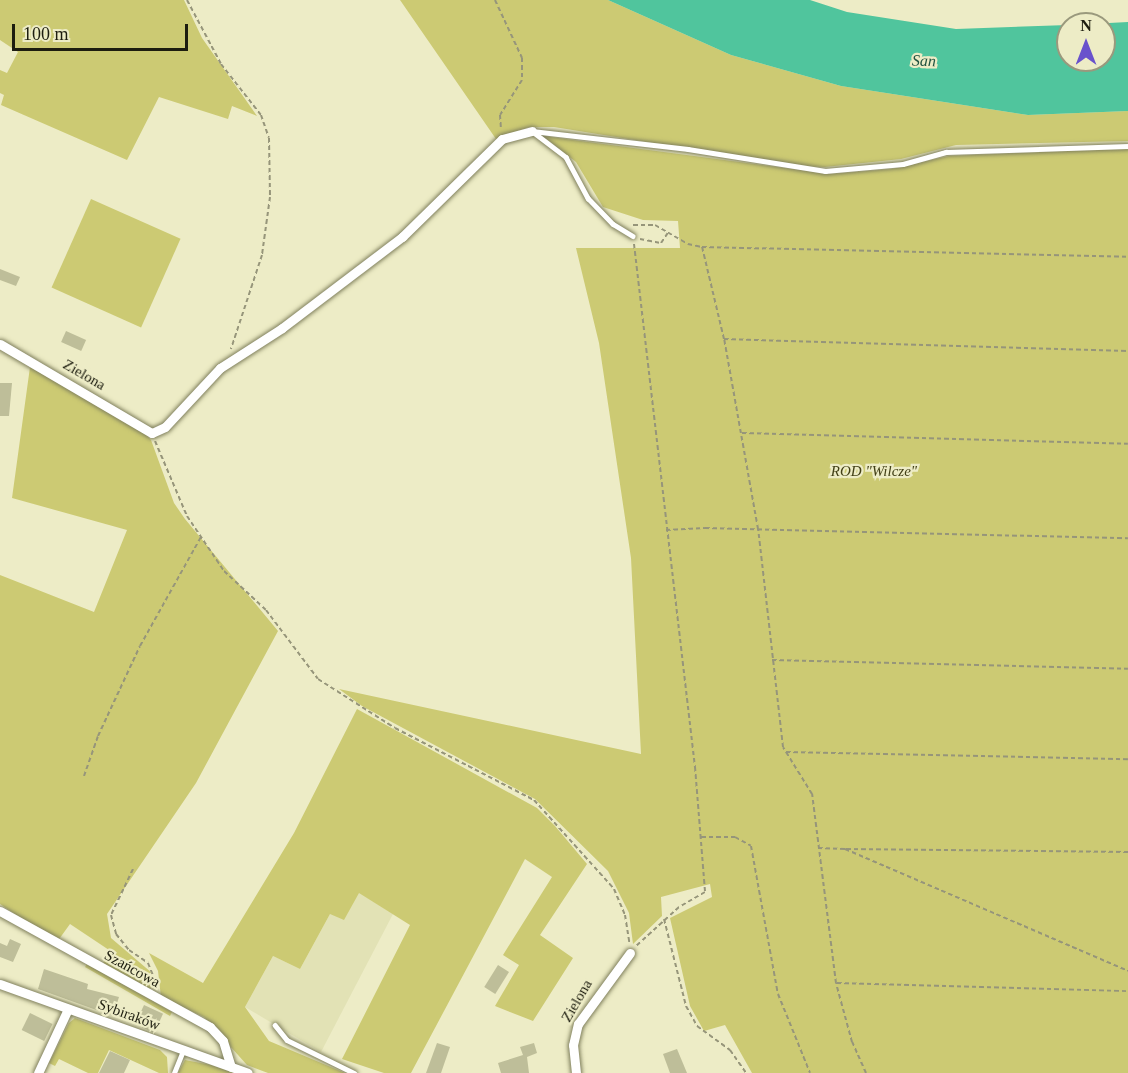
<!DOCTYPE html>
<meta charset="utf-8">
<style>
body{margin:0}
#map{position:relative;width:1128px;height:1073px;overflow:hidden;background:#edecc6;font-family:Georgia,serif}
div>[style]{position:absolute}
.built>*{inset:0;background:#e2e2b5}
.green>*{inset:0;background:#ccca73;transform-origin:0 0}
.water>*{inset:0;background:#50c59d}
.building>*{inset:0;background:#bebe99;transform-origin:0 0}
.path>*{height:2px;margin-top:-1px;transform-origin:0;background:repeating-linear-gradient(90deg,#96957a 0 4.5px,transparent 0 7.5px)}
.roads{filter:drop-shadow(0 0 2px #80805d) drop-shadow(0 0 2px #80805d)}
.service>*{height:4.5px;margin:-2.25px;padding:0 2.25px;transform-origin:2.25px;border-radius:2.25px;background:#fff}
.minor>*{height:9px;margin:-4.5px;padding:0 4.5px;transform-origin:4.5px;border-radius:4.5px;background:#fff}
span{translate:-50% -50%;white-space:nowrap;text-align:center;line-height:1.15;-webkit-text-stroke:4.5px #edecc6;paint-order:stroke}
.street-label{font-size:15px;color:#1d1d0f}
.park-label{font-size:15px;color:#413f16;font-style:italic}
.water-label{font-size:16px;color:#225341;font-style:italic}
.north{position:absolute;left:1056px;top:12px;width:60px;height:60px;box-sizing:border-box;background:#edecc6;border:2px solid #9a997d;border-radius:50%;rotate:0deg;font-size:16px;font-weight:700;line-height:24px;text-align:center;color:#1d1d0f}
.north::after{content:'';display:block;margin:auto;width:21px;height:27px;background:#6952cc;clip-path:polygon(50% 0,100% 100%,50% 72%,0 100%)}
.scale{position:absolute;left:12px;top:24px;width:176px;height:27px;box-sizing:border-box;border:3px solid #1d1d0f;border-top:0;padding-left:8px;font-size:18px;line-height:21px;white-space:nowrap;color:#1d1d0f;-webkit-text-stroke:4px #edecc6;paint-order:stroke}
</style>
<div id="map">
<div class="built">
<i style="clip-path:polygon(359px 892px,393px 914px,321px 1052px,245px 1007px,273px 956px,300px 969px,330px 914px)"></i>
</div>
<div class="green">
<i style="clip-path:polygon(0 0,184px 0,202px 38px,257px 116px,232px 106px,228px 119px,159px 97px,127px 160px,1px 105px,4px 95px,0 93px,0 70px,7px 73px,18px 52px,0 40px)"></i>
<i style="clip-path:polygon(400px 0,608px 0,731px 55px,841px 86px,1028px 115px,1128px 111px,1128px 141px,956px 145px,901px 159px,825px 167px,797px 166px,554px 127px,529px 127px,496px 139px)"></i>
<i style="clip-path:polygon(543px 136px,829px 174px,892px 169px,949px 156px,1128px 148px,1128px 1073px,752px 1073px,725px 1025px,704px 1031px,690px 1006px,670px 918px,712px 897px,710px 884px,661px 897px,662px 916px,633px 944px,629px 913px,608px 871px,535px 799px,362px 706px,339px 689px,641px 754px,631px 558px,599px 343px,576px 248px,680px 248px,678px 221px,643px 220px,603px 207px,576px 162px)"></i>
<i style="left:91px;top:199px;width:98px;height:97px;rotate:24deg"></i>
<i style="clip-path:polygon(30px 367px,141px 429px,151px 440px,174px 503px,185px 519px,278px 631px,196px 783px,107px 914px,111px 938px,152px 973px,150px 992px,102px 966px,109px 950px,70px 924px,57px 942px,0 904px,0 575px,94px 612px,127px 530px,12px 498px)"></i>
<i style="clip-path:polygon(357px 709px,537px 808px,555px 826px,587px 864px,540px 935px,573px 958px,533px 1021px,495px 1006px,519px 965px,503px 955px,552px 877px,525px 859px,411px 1073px,384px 1073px,342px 1059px,410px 925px,359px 893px,344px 920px,330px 914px,300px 969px,273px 956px,245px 1007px,269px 1041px,345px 1073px,268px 1073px,247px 1065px,204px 1017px,161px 997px,158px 971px,149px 953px,203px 983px,294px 833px)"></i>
<i style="clip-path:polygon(87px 964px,172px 1012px,170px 1016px,85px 967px)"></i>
<i style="clip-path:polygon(75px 1018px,160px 1050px,167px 1057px,168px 1073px,159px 1073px,109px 1050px,98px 1073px,88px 1073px,59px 1059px,55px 1066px,49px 1063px,69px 1023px)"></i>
<i style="clip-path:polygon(185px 1060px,211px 1065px,234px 1073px,178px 1073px)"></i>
</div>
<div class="water">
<i style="clip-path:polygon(608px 0,810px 0,847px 12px,956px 29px,1068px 25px,1068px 60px,1104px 60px,1104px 24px,1090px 24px,1128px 22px,1128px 111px,1028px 115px,841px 86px,731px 55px)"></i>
</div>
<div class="building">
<i style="clip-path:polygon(0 269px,20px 277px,16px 286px,0 280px)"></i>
<i style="left:66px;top:331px;width:22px;height:12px;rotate:24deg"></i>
<i style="clip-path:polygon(0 383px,12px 383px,9px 416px,0 416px)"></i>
<i style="clip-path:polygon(10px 939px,21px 944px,13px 962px,0 957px,0 943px,7px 946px)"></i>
<i style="left:498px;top:965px;width:13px;height:26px;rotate:32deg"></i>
<i style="clip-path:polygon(44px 969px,88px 984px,87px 989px,119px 997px,113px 1016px,38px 989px)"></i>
<i style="left:144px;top:1005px;width:21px;height:21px;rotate:25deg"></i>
<i style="left:30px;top:1013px;width:25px;height:19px;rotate:26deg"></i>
<i style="clip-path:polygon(437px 1043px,450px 1047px,441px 1073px,426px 1073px)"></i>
<i style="clip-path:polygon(534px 1043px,537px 1053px,527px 1057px,529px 1073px,501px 1073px,498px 1063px,523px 1055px,520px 1047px)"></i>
<i style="clip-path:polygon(677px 1049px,687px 1073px,670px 1073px,663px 1054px)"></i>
<i style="clip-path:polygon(110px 1051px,130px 1060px,124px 1073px,99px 1073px)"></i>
</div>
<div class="path">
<i style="left:187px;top:0;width:72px;rotate:62deg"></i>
<i style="left:221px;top:64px;width:65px;rotate:51.9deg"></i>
<i style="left:261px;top:115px;width:24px;rotate:71deg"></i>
<i style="left:269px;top:138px;width:59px;rotate:89deg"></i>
<i style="left:270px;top:197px;width:59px;rotate:97.9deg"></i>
<i style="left:262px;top:255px;width:99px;rotate:108.3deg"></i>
<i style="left:495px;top:0;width:64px;rotate:65deg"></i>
<i style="left:522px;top:58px;width:22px;rotate:90deg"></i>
<i style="left:522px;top:80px;width:41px;rotate:122.2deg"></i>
<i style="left:500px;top:115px;width:15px;rotate:86deg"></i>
<i style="left:633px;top:225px;width:22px"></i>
<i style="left:655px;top:225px;width:38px;rotate:30deg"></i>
<i style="left:688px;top:244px;width:14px;rotate:12deg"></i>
<i style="left:640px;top:239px;width:21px;rotate:11deg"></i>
<i style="left:661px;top:243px;width:14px;rotate:-56deg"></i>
<i style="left:634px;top:244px;width:527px;rotate:83.35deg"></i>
<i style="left:695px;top:767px;width:125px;rotate:85.4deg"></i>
<i style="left:705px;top:892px;width:30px;rotate:150deg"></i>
<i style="left:679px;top:907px;width:58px;rotate:137.8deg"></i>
<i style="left:724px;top:339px;width:404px;rotate:1.7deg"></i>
<i style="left:742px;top:433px;width:386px;rotate:1.6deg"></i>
<i style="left:155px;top:441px;width:82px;rotate:66.9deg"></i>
<i style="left:187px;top:516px;width:66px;rotate:56.1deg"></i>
<i style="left:224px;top:571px;width:57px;rotate:42.9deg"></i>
<i style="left:266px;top:610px;width:86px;rotate:53deg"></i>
<i style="left:318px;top:679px;width:91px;rotate:32.5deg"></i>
<i style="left:395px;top:728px;width:157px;rotate:27.4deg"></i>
<i style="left:534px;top:800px;width:120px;rotate:48deg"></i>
<i style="left:614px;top:889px;width:28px;rotate:67deg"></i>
<i style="left:625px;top:915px;width:30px;rotate:81deg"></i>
<i style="left:666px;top:530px;width:39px;rotate:-3deg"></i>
<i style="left:705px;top:528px;width:423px;rotate:1.4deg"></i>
<i style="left:772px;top:660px;width:356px;rotate:1.4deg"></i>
<i style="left:786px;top:752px;width:342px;rotate:1.2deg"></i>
<i style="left:84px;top:776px;width:42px;rotate:-70.7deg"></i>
<i style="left:98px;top:736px;width:99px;rotate:-65deg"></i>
<i style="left:140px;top:646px;width:125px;rotate:-60.8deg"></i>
<i style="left:701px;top:837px;width:34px"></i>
<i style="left:735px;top:837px;width:18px;rotate:29deg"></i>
<i style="left:751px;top:846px;width:150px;rotate:79.7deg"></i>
<i style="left:778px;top:994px;width:85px;rotate:67.9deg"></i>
<i style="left:818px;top:848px;width:27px;rotate:2deg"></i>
<i style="left:1128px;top:852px;width:283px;rotate:-179.4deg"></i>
<i style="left:845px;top:849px;width:308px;rotate:23.3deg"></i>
<i style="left:133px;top:869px;width:51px;rotate:115.6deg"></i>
<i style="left:111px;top:915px;width:20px;rotate:75deg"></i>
<i style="left:116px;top:934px;width:21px;rotate:51deg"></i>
<i style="left:129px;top:950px;width:23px;rotate:34deg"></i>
<i style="left:148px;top:963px;width:24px;rotate:68deg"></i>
<i style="left:664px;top:919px;width:90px;rotate:75.8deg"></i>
<i style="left:686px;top:1006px;width:23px;rotate:61deg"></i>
<i style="left:697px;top:1026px;width:41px;rotate:36deg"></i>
<i style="left:730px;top:1050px;width:28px;rotate:55deg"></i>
<i style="left:837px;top:983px;width:291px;rotate:1.6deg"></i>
<i style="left:866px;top:1073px;width:34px;rotate:-114deg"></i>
<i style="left:852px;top:1042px;width:61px;rotate:-105.2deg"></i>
<i style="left:836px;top:983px;width:191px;rotate:-97.2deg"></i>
<i style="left:812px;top:794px;width:55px;rotate:-121.7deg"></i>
<i style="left:783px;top:747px;width:219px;rotate:-96.5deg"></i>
<i style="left:758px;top:529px;width:193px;rotate:-100.1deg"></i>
<i style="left:724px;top:339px;width:95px;rotate:-103.4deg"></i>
<i style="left:702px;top:247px;width:426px;rotate:1.3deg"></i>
</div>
<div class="roads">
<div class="service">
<i style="left:532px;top:131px;width:157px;rotate:6.6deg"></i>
<i style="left:688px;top:149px;width:139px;rotate:9.1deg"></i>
<i style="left:825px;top:171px;width:78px;rotate:-5.1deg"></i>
<i style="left:903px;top:164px;width:45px;rotate:-15.6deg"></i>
<i style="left:946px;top:152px;width:182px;rotate:-1.9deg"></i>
<i style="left:532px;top:131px;width:43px;rotate:37.4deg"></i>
<i style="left:566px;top:157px;width:47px;rotate:61.8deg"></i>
<i style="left:588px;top:198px;width:36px;rotate:46deg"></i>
<i style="left:613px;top:224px;width:23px;rotate:31deg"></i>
<i style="left:275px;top:1025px;width:19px;rotate:51deg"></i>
<i style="left:287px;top:1040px;width:75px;rotate:26.2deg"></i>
<i style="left:174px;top:1073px;width:24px;rotate:-68deg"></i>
</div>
<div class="minor">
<i style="left:0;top:344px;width:176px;rotate:30.4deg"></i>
<i style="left:152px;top:433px;width:14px;rotate:-25deg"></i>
<i style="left:165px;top:427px;width:81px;rotate:-47deg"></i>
<i style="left:220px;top:368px;width:74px;rotate:-32.8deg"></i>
<i style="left:282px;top:328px;width:151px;rotate:-37.2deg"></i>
<i style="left:402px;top:237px;width:140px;rotate:-44.4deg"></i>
<i style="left:502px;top:139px;width:31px;rotate:-15deg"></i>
<i style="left:0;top:911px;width:240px;rotate:28.9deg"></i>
<i style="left:210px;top:1027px;width:19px;rotate:47deg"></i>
<i style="left:223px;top:1041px;width:27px;rotate:73deg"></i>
<i style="left:0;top:984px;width:263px;rotate:19.7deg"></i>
<i style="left:38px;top:1073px;width:71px;rotate:-64.9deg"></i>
<i style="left:576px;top:1073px;width:28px;rotate:-96deg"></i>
<i style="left:573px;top:1045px;width:22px;rotate:-77deg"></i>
<i style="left:578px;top:1024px;width:88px;rotate:-53.8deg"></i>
</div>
</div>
<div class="street-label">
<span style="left:84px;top:375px;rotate:30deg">Zielona</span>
<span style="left:132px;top:969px;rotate:29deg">Szańcowa</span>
<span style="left:577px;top:1001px;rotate:-60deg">Zielona</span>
<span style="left:129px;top:1015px;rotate:20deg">Sybiraków</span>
</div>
<div class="park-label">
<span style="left:874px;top:472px">ROD "Wilcze"</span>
</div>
<div class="water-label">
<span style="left:924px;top:61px;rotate:2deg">San</span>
</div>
<div class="north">N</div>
<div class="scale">100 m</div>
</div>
